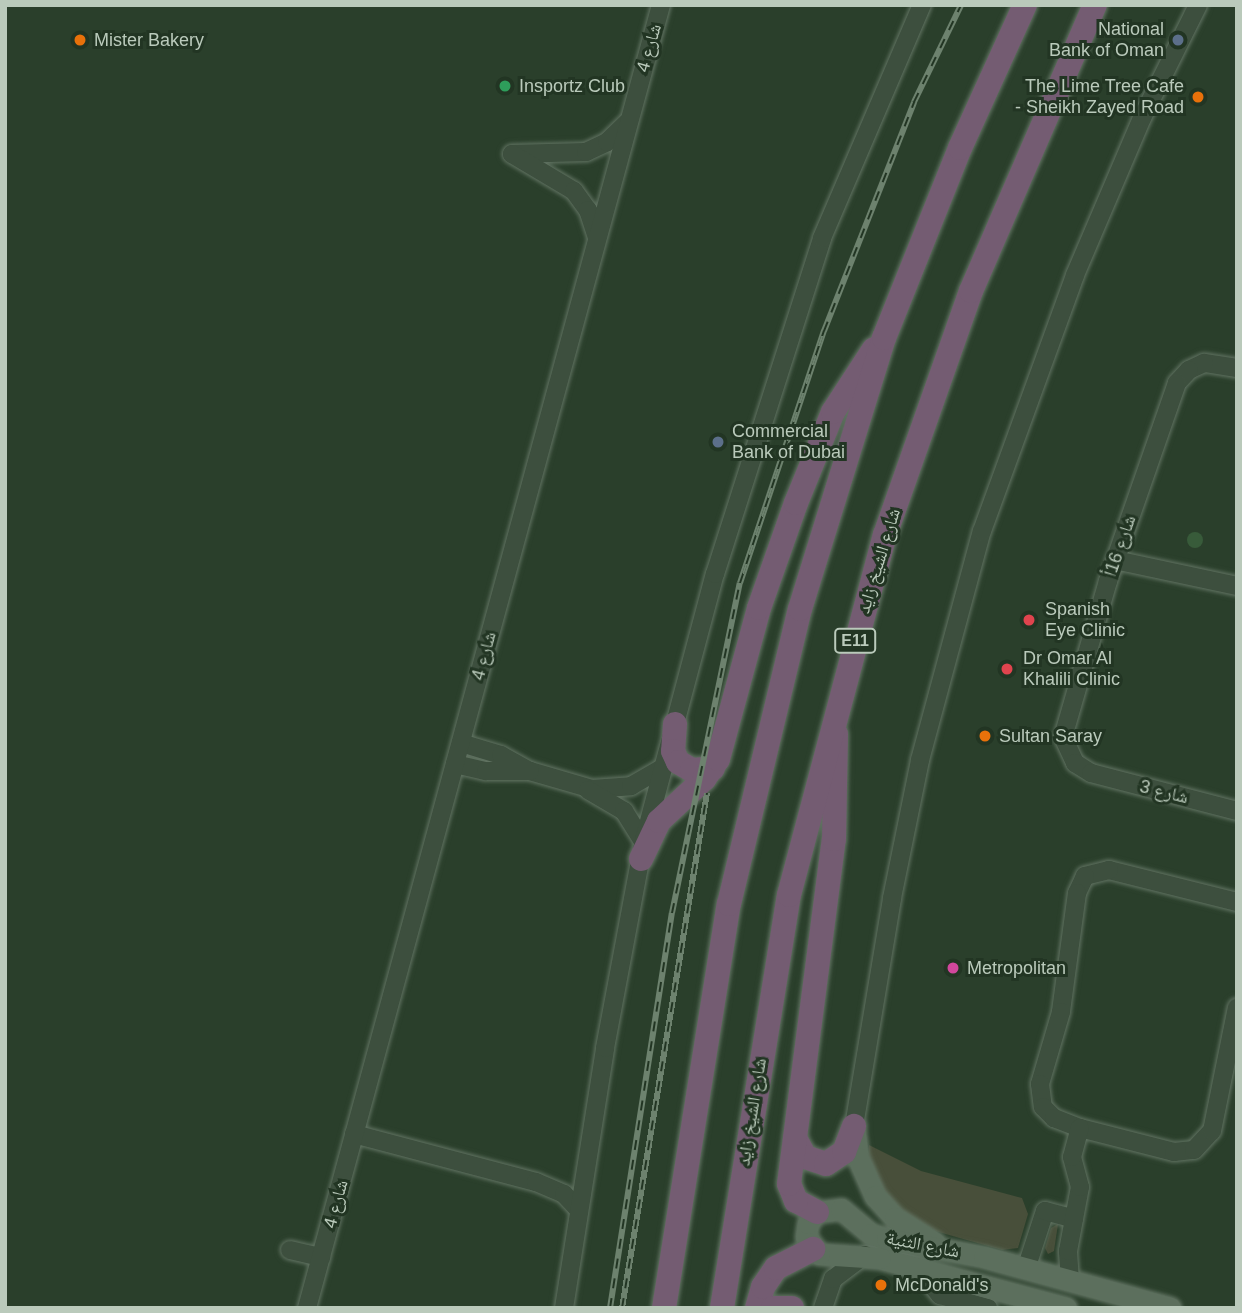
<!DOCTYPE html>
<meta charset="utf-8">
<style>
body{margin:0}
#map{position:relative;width:1242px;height:1313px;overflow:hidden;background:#2a3f2b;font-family:Helvetica,"Noto Naskh Arabic",sans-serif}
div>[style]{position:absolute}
.green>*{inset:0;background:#484f3a}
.water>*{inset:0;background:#385b3a}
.round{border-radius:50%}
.roads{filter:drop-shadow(0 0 2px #617362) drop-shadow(0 0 2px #617362)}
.minor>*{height:18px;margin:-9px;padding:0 9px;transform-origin:9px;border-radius:9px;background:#3d4f3e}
.major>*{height:21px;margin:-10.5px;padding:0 10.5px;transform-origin:10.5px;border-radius:10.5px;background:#5c6f5d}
.highway>*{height:24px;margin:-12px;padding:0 12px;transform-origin:12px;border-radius:12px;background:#745c72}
.rail>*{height:6px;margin-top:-3px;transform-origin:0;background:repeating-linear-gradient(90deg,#223523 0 10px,#6d826e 0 20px);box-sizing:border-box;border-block:2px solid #6d826e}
.dots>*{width:19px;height:19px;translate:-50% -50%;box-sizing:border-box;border:4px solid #223523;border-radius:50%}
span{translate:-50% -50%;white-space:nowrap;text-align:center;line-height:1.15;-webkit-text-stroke:6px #223523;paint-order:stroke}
.shield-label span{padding:2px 5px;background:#223523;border:2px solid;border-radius:5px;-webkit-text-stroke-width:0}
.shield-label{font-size:16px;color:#bacabb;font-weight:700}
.poi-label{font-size:18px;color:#bacabb}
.right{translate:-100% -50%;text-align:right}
.left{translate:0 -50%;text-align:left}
.street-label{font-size:18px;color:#bacabb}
.frame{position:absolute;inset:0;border:7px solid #bacabb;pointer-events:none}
</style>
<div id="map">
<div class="green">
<i style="clip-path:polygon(869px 1145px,921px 1171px,1022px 1198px,1028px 1214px,1018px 1248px,1002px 1250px,935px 1231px,891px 1206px,868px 1158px)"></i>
<i style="clip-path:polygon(1058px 1224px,1054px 1251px,1048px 1254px,1045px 1248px,1051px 1228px)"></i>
</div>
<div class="water">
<i class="round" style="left:1187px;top:532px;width:16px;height:16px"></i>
</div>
<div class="roads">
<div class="minor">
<i style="left:512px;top:154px;width:74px;rotate:-1.5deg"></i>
<i style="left:586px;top:152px;width:23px;rotate:-25deg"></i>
<i style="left:607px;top:142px;width:28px;rotate:-44deg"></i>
<i style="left:512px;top:154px;width:72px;rotate:30.8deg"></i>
<i style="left:574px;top:191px;width:24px;rotate:54deg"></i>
<i style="left:588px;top:210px;width:29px;rotate:72deg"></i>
<i style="left:1237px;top:368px;width:33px;rotate:-171deg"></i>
<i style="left:1204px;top:363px;width:17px;rotate:155deg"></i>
<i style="left:1189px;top:370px;width:18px;rotate:133deg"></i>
<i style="left:1177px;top:383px;width:210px;rotate:109.2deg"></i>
<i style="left:1108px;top:581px;width:162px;rotate:106.1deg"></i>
<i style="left:1063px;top:737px;width:29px;rotate:65deg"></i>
<i style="left:1075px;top:763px;width:19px;rotate:32deg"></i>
<i style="left:1091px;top:773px;width:151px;rotate:14.6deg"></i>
<i style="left:1115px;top:560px;width:125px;rotate:12deg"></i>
<i style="left:461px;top:743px;width:42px;rotate:16.7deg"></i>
<i style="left:501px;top:755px;width:33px;rotate:29deg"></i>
<i style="left:530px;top:771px;width:65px;rotate:16.2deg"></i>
<i style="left:592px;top:789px;width:39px;rotate:-4deg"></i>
<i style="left:631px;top:786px;width:36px;rotate:-30deg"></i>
<i style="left:455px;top:764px;width:32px;rotate:13deg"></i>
<i style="left:486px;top:771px;width:44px"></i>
<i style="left:588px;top:790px;width:42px;rotate:30.3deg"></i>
<i style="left:624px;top:811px;width:38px;rotate:58deg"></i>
<i style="left:1237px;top:902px;width:132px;rotate:-166deg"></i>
<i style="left:1109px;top:870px;width:25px;rotate:166deg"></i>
<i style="left:1085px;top:876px;width:19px;rotate:115deg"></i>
<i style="left:1077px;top:893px;width:120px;rotate:97.7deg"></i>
<i style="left:1061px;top:1012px;width:75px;rotate:106.3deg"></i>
<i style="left:1040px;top:1084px;width:23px;rotate:83deg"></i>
<i style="left:1043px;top:1107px;width:16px;rotate:45deg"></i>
<i style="left:1054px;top:1118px;width:28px;rotate:21deg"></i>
<i style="left:1080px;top:1128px;width:97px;rotate:14.3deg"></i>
<i style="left:1174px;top:1152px;width:20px;rotate:-6deg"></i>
<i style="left:1194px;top:1150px;width:26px;rotate:-47deg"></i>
<i style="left:1212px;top:1131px;width:126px;rotate:-78.6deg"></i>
<i style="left:854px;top:1126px;width:231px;rotate:-80.5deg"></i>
<i style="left:892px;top:898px;width:141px;rotate:-78.5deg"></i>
<i style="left:920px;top:760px;width:237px;rotate:-74.9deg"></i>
<i style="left:982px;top:531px;width:272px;rotate:-70deg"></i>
<i style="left:1075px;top:275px;width:171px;rotate:-66.9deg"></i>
<i style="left:1142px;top:118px;width:126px;rotate:-63.6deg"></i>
<i style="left:354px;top:1134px;width:188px;rotate:14.8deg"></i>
<i style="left:536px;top:1182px;width:30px;rotate:23deg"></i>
<i style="left:564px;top:1194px;width:21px;rotate:47deg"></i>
<i style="left:290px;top:1250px;width:32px;rotate:13deg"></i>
<i style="left:918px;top:1268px;width:35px;rotate:51deg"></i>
<i style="left:940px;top:1295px;width:50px;rotate:15.2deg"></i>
<i style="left:1026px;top:1269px;width:61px;rotate:-71.9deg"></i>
<i style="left:1045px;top:1211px;width:30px;rotate:15deg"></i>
<i style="left:1070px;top:1281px;width:30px;rotate:-94deg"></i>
<i style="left:1068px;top:1251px;width:65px;rotate:-79.4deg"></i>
<i style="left:1080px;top:1187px;width:31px;rotate:-105deg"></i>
<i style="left:1072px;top:1157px;width:30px;rotate:-75deg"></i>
<i style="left:307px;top:1308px;width:1350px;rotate:-74.8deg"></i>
<i style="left:564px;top:1308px;width:263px;rotate:-81deg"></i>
<i style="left:605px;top:1048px;width:212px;rotate:-79.4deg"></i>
<i style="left:644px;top:840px;width:275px;rotate:-75.1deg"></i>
<i style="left:715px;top:574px;width:353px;rotate:-72.3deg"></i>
<i style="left:822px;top:238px;width:254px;rotate:-66.8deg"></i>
<i style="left:823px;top:1308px;width:31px;rotate:-71deg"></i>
<i style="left:833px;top:1279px;width:40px;rotate:-37deg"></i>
</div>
<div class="major">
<i style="left:854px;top:1126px;width:32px;rotate:83deg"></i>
<i style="left:858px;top:1158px;width:42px;rotate:65.9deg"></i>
<i style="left:875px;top:1196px;width:30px;rotate:48deg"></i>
<i style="left:895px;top:1218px;width:47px;rotate:32deg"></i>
<i style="left:1066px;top:1308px;width:193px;rotate:-165deg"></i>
<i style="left:880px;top:1258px;width:61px;rotate:-176.2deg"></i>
<i style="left:819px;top:1254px;width:21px;rotate:-127deg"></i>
<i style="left:806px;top:1237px;width:14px;rotate:-82deg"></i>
<i style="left:808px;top:1223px;width:14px;rotate:-51deg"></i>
<i style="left:817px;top:1212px;width:24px;rotate:-7deg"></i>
<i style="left:841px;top:1209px;width:39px;rotate:40deg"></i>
<i style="left:871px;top:1234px;width:17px;rotate:17deg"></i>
<i style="left:887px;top:1239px;width:99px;rotate:10.5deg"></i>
<i style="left:984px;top:1257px;width:193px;rotate:15.3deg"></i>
</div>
<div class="highway">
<i style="left:675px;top:724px;width:27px;rotate:94deg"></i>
<i style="left:673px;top:751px;width:12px;rotate:66deg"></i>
<i style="left:678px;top:762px;width:16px;rotate:30deg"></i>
<i style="left:692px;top:770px;width:21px;rotate:-5deg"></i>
<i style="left:641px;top:859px;width:42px;rotate:-64.7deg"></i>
<i style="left:659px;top:821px;width:62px;rotate:-43deg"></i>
<i style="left:704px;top:779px;width:24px;rotate:-55deg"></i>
<i style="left:718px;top:759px;width:156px;rotate:-74.8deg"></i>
<i style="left:759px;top:608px;width:111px;rotate:-70.6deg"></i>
<i style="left:796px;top:503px;width:98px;rotate:-67.9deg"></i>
<i style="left:833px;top:412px;width:75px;rotate:-56.9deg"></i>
<i style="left:795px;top:1138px;width:21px;rotate:62deg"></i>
<i style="left:805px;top:1157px;width:22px;rotate:18deg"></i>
<i style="left:826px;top:1164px;width:22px;rotate:-34deg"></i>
<i style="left:844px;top:1152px;width:28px;rotate:-69deg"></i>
<i style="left:817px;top:1212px;width:24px;rotate:-152deg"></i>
<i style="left:796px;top:1201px;width:18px;rotate:-112deg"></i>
<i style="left:789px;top:1184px;width:348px;rotate:-82.6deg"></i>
<i style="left:834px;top:839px;width:105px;rotate:-88.9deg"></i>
<i style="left:664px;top:1308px;width:409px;rotate:-80.9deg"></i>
<i style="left:729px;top:904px;width:303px;rotate:-76.5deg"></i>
<i style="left:800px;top:609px;width:284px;rotate:-72.8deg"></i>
<i style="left:884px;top:338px;width:205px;rotate:-68.2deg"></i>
<i style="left:960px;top:148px;width:157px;rotate:-65.6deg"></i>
<i style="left:722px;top:1308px;width:418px;rotate:-80.8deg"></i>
<i style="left:789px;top:895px;width:373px;rotate:-75.1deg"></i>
<i style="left:885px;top:535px;width:259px;rotate:-70.6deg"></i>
<i style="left:971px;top:291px;width:312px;rotate:-66.6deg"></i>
<i style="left:757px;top:1308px;width:22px;rotate:-74deg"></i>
<i style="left:763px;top:1287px;width:23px;rotate:-56deg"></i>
<i style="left:776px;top:1268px;width:42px;rotate:-27.2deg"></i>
<i style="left:773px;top:1308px;width:19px"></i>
</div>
</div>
<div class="rail">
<i style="left:610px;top:1308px;width:400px;rotate:-81.1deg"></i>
<i style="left:672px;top:913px;width:337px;rotate:-78.4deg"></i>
<i style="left:740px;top:583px;width:266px;rotate:-71.6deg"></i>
<i style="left:824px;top:331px;width:246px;rotate:-68.5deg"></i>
<i style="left:914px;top:102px;width:108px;rotate:-64.1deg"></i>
<i style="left:622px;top:1308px;width:522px;rotate:-80.63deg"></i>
</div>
<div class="dots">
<i style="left:80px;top:40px;background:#e8710a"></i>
<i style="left:1178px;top:40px;background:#5c6f8a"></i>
<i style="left:505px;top:86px;background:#2e9e5b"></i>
<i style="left:1198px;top:97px;background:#e8710a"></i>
<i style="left:718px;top:442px;background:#5c6f8a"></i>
<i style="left:1029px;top:620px;background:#e0444e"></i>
<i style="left:1007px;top:669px;background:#e0444e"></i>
<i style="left:985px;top:736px;background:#e8710a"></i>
<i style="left:953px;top:968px;background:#d1479c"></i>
<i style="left:881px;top:1285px;background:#e8710a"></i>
</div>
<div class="shield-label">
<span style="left:855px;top:641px">E11</span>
</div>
<div class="poi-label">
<span class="right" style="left:1164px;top:40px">National<br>Bank of Oman</span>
<span class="left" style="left:94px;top:40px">Mister Bakery</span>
<span class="left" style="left:519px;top:86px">Insportz Club</span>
<span class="right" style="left:1184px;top:97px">The Lime Tree Cafe<br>- Sheikh Zayed Road</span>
<span class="left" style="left:732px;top:442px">Commercial<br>Bank of Dubai</span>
<span class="left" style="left:1045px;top:620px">Spanish<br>Eye Clinic</span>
<span class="left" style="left:1023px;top:669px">Dr Omar Al<br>Khalili Clinic</span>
<span class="left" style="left:999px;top:736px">Sultan Saray</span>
<span class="left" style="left:967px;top:968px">Metropolitan</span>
<span class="left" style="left:895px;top:1285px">McDonald's</span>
</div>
<div class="street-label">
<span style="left:649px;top:48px;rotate:-74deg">شارع 4</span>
<span style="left:1120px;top:546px;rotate:-71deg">شارع 16أ</span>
<span style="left:879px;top:561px;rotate:-73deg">شارع الشيخ زايد</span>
<span style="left:484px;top:656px;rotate:-75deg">شارع 4</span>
<span style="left:1164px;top:792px;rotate:14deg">شارع 3</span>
<span style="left:752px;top:1112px;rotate:-81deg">شارع الشيخ زايد</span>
<span style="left:336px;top:1204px;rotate:-75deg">شارع 4</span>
<span style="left:923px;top:1245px;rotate:11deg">شارع الثنية</span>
</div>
<div class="frame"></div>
</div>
